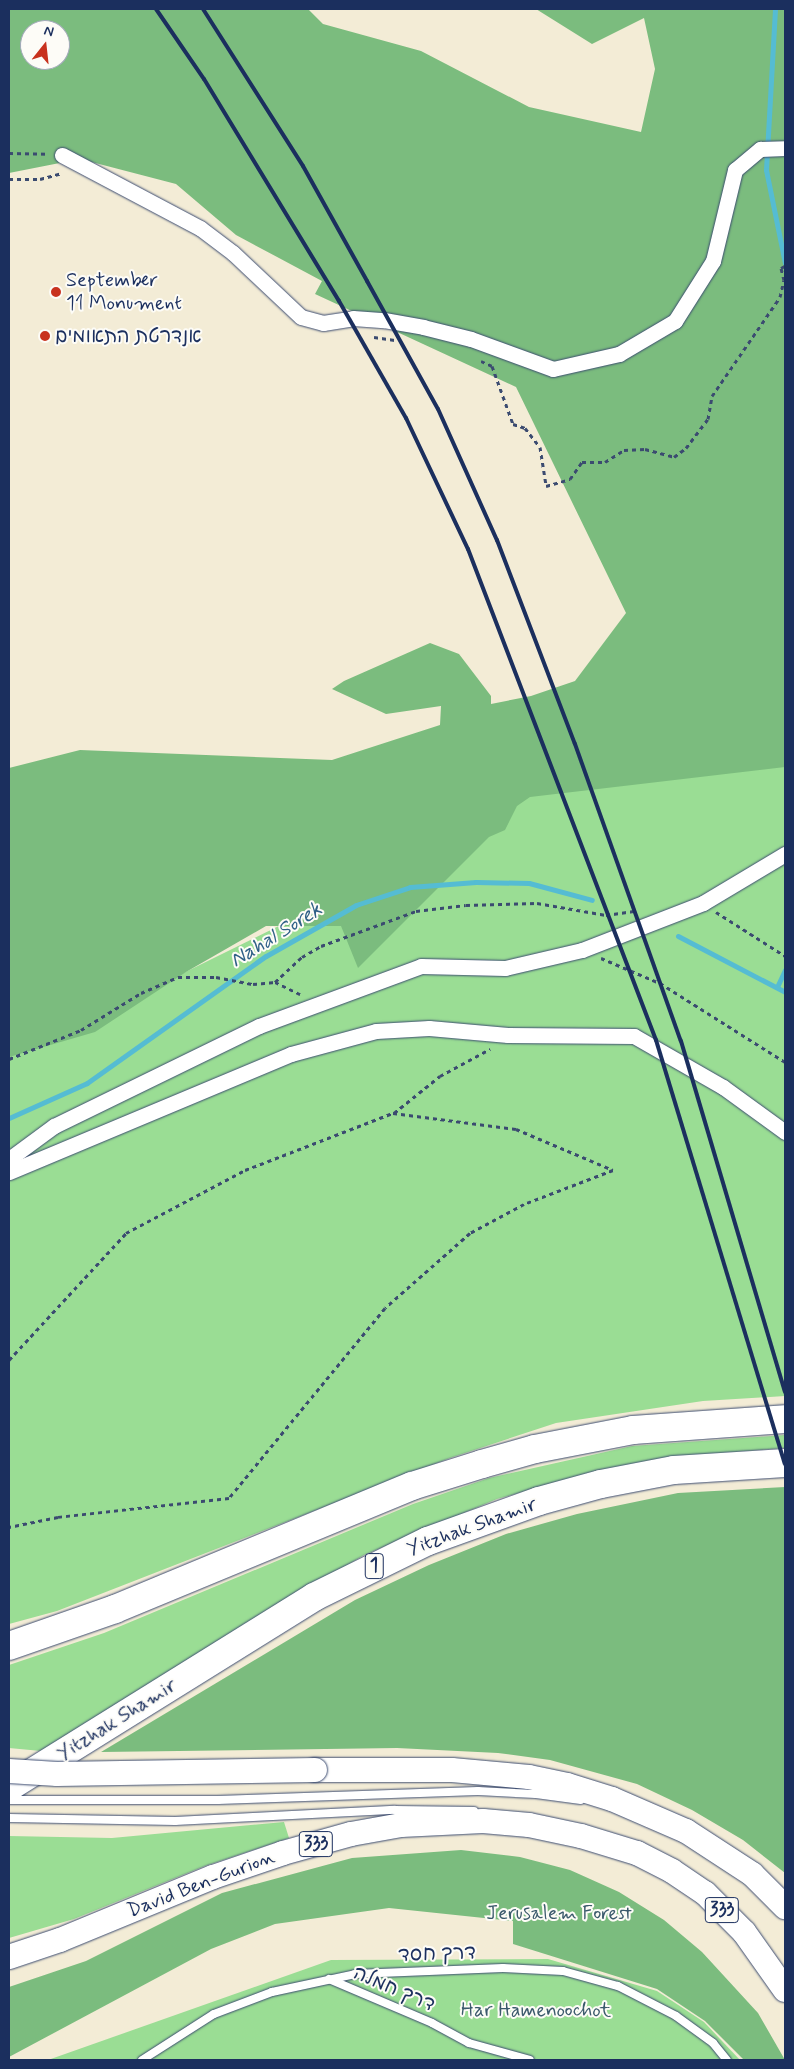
<!DOCTYPE html>
<meta charset="utf-8">
<style>
body{margin:0}
#map{position:relative;width:794px;height:2069px;overflow:hidden;background:#f3ecd6;font-family:Mynerve,"Playpen Sans Hebrew",sans-serif}
div>[style]{position:absolute}
.green>*{inset:0;background:#9add94}
.forest>*{inset:0;background:#7bbc7e}
.stream>*{height:5px;margin:-2.5px;padding:0 2.5px;transform-origin:2.5px;border-radius:2.5px;background:#55bcd3}
.path>*{height:3px;margin-top:-1.5px;transform-origin:0;background:repeating-linear-gradient(90deg,#3b4b70 0 4px,transparent 0 8px)}
.roads{filter:drop-shadow(0 0 1px #3b4b70) drop-shadow(0 0 1px #3b4b70)}
.lane>*{height:8px;margin:-4px;padding:0 4px;transform-origin:4px;border-radius:4px;background:#fff}
.street>*{height:15px;margin:-7.5px;padding:0 7.5px;transform-origin:7.5px;border-radius:7.5px;background:#fff}
.primary>*{height:24px;margin:-12px;padding:0 12px;transform-origin:12px;border-radius:12px;background:#fff}
.highway>*{height:28px;margin:-14px;padding:0 14px;transform-origin:14px;border-radius:14px;background:#fff}
.rail>*{height:4px;margin:-2px;padding:0 2px;transform-origin:2px;border-radius:2px;background:#1b2f5e}
.bridges{filter:drop-shadow(0 0 1px #3b4b70) drop-shadow(0 0 1px #3b4b70)}
.primary-bridge>*{height:24px;margin:-12px;padding:0 12px;transform-origin:12px;border-radius:12px;background:#fff}
.dots>*{width:14px;height:14px;translate:-50% -50%;box-sizing:border-box;border:2px solid #fdfcf7;border-radius:50%}
span{translate:-50% -50%;white-space:nowrap;text-align:center;line-height:1.15;-webkit-text-stroke:4px #fdfcf7;paint-order:stroke}
.shield-label span{padding:1px 4px;background:#fdfcf7;border:1px solid;border-radius:4px;-webkit-text-stroke-width:0}
.shield-label{font-size:19px;color:#1b2f5e;font-weight:700}
.poi-label{font-size:20px;color:#1b2f5e}
.left{translate:0 -50%;text-align:left}
.street-label{font-size:20px;color:#1b2f5e}
.park-label{font-size:20px;color:#3b5a6c}
.water-label{font-size:21px;color:#2f6087;font-style:italic}
.frame{position:absolute;inset:0;border:10px solid #1b2f5e;pointer-events:none}
.north{position:absolute;left:20px;top:20px;width:50px;height:50px;box-sizing:border-box;background:#fdfcf7;border:1px solid #a3aaba;border-radius:50%;rotate:16deg;font-size:14px;font-weight:700;line-height:20px;text-align:center;color:#1b2f5e}
.north::after{content:'';display:block;margin:auto;width:18px;height:22px;background:#c8321e;clip-path:polygon(50% 0,100% 100%,50% 72%,0 100%)}
</style>
<div id="map">
<div class="green">
<i style="clip-path:polygon(785px 756px,785px 1396px,703px 1401px,556px 1423px,450px 1458px,57px 1611px,9px 1624px,9px 1048px,90px 1019px,297px 917px,515px 797px)"></i>
<i style="clip-path:polygon(785px 1435px,785px 1448px,672px 1457px,606px 1469px,497px 1499px,364px 1555px,41px 1751px,9px 1748px,9px 1665px,104px 1633px,413px 1504px,489px 1478px,632px 1446px)"></i>
<i style="clip-path:polygon(284px 1822px,289px 1838px,205px 1866px,74px 1919px,9px 1938px,9px 1836px,112px 1838px)"></i>
<i style="clip-path:polygon(548px 1959px,657px 1991px,704px 2022px,740px 2060px,48px 2060px,331px 1960px)"></i>
</div>
<div class="forest">
<i style="clip-path:polygon(evenodd,9px 9px,308px 9px,323px 24px,421px 51px,529px 107px,641px 132px,655px 69px,644px 18px,592px 44px,536px 9px,785px 9px,785px 767px,530px 797px,517px 806px,505px 830px,489px 837px,358px 968px,341px 926px,266px 926px,186px 972px,95px 1032px,9px 1057px,9px 768px,80px 750px,332px 760px,440px 725px,441px 706px,386px 714px,332px 689px,344px 681px,430px 643px,459px 654px,491px 696px,491px 704px,531px 696px,575px 681px,626px 613px,516px 387px,315px 294px,322px 281px,236px 235px,176px 184px,80px 159px,9px 173px,9px 9px,30px 30px,60px 30px,60px 60px,30px 60px,30px 30px)"></i>
<i style="clip-path:polygon(785px 1487px,785px 1873px,743px 1840px,692px 1810px,637px 1784px,550px 1760px,498px 1753px,397px 1748px,101px 1752px,355px 1600px,429px 1565px,506px 1534px,577px 1514px,678px 1493px)"></i>
<i style="clip-path:polygon(461px 1850px,520px 1857px,570px 1870px,619px 1892px,664px 1920px,702px 1952px,758px 2013px,785px 2060px,744px 2060px,705px 2021px,657px 1989px,513px 1944px,513px 1921px,389px 1908px,275px 1924px,211px 1949px,9px 2057px,9px 1987px,86px 1961px,222px 1893px,352px 1858px)"></i>
</div>
<div class="stream">
<i style="left:775px;top:9px;width:161px;rotate:93.2deg"></i>
<i style="left:766px;top:170px;width:95px;rotate:78.5deg"></i>
<i style="left:678px;top:936px;width:121px;rotate:27.6deg"></i>
<i style="left:777px;top:987px;width:19px;rotate:-65deg"></i>
<i style="left:9px;top:1118px;width:85px;rotate:-24.2deg"></i>
<i style="left:87px;top:1083px;width:219px;rotate:-35.4deg"></i>
<i style="left:266px;top:956px;width:103px;rotate:-29.5deg"></i>
<i style="left:356px;top:905px;width:57px;rotate:-18.4deg"></i>
<i style="left:410px;top:887px;width:66px;rotate:-4.3deg"></i>
<i style="left:476px;top:882px;width:53px;rotate:1.1deg"></i>
<i style="left:529px;top:883px;width:65px;rotate:15.1deg"></i>
</div>
<div class="path">
<i style="left:9px;top:153px;width:39px;rotate:1deg"></i>
<i style="left:9px;top:179px;width:31px"></i>
<i style="left:40px;top:179px;width:23px;rotate:-15deg"></i>
<i style="left:374px;top:337px;width:21px;rotate:8deg"></i>
<i style="left:481px;top:361px;width:12px;rotate:24deg"></i>
<i style="left:492px;top:366px;width:62px;rotate:70.1deg"></i>
<i style="left:513px;top:424px;width:13px;rotate:18deg"></i>
<i style="left:525px;top:428px;width:24px;rotate:52deg"></i>
<i style="left:540px;top:447px;width:39px;rotate:81deg"></i>
<i style="left:546px;top:486px;width:25px;rotate:-16deg"></i>
<i style="left:570px;top:479px;width:21px;rotate:-55deg"></i>
<i style="left:582px;top:462px;width:23px"></i>
<i style="left:605px;top:462px;width:22px;rotate:-32deg"></i>
<i style="left:624px;top:450px;width:21px;rotate:-3deg"></i>
<i style="left:645px;top:449px;width:30px;rotate:15deg"></i>
<i style="left:674px;top:457px;width:15px;rotate:-37deg"></i>
<i style="left:686px;top:448px;width:36px;rotate:-53deg"></i>
<i style="left:708px;top:419px;width:23px;rotate:-80deg"></i>
<i style="left:712px;top:396px;width:120px;rotate:-55.5deg"></i>
<i style="left:780px;top:297px;width:17px;rotate:-77deg"></i>
<i style="left:784px;top:280px;width:12px;rotate:-104deg"></i>
<i style="left:781px;top:268px;width:4px;rotate:-27deg"></i>
<i style="left:716px;top:912px;width:82px;rotate:32.5deg"></i>
<i style="left:601px;top:958px;width:64px;rotate:23deg"></i>
<i style="left:660px;top:983px;width:148px;rotate:32.3deg"></i>
<i style="left:275px;top:982px;width:28px;rotate:26deg"></i>
<i style="left:9px;top:1059px;width:78px;rotate:-21.9deg"></i>
<i style="left:81px;top:1030px;width:70px;rotate:-31.7deg"></i>
<i style="left:141px;top:993px;width:40px;rotate:-23.4deg"></i>
<i style="left:178px;top:977px;width:38px"></i>
<i style="left:216px;top:977px;width:38px;rotate:11deg"></i>
<i style="left:253px;top:984px;width:22px;rotate:-5deg"></i>
<i style="left:275px;top:982px;width:37px;rotate:-43deg"></i>
<i style="left:302px;top:957px;width:22px;rotate:-30deg"></i>
<i style="left:321px;top:946px;width:101px;rotate:-20.2deg"></i>
<i style="left:416px;top:911px;width:50px;rotate:-6.8deg"></i>
<i style="left:466px;top:905px;width:71px;rotate:-1.6deg"></i>
<i style="left:537px;top:903px;width:70px;rotate:9.9deg"></i>
<i style="left:606px;top:915px;width:30px;rotate:-8deg"></i>
<i style="left:394px;top:1113px;width:59px;rotate:-38.8deg"></i>
<i style="left:440px;top:1076px;width:57px;rotate:-28.4deg"></i>
<i style="left:9px;top:1360px;width:173px;rotate:-47.3deg"></i>
<i style="left:126px;top:1233px;width:135px;rotate:-27.9deg"></i>
<i style="left:245px;top:1170px;width:159px;rotate:-21.1deg"></i>
<i style="left:393px;top:1113px;width:124px;rotate:7.4deg"></i>
<i style="left:516px;top:1129px;width:105px;rotate:22.9deg"></i>
<i style="left:613px;top:1170px;width:95px;rotate:159.1deg"></i>
<i style="left:524px;top:1204px;width:61px;rotate:151.8deg"></i>
<i style="left:470px;top:1233px;width:113px;rotate:138.6deg"></i>
<i style="left:385px;top:1308px;width:246px;rotate:129.4deg"></i>
<i style="left:229px;top:1498px;width:172px;rotate:173.7deg"></i>
<i style="left:58px;top:1517px;width:50px;rotate:168.5deg"></i>
</div>
<div class="roads">
<div class="lane">
<i style="left:9px;top:1800px;width:209px"></i>
<i style="left:218px;top:1800px;width:260px;rotate:-2deg"></i>
<i style="left:478px;top:1791px;width:58px;rotate:3deg"></i>
<i style="left:536px;top:1794px;width:45px;rotate:7.6deg"></i>
<i style="left:9px;top:1818px;width:166px;rotate:1deg"></i>
<i style="left:175px;top:1821px;width:220px;rotate:-2.9deg"></i>
<i style="left:395px;top:1810px;width:79px;rotate:0.7deg"></i>
<i style="left:329px;top:1979px;width:112px;rotate:23.1deg"></i>
<i style="left:432px;top:2023px;width:42px;rotate:28.4deg"></i>
<i style="left:469px;top:2043px;width:63px;rotate:15.6deg"></i>
<i style="left:142px;top:2060px;width:85px;rotate:-32.6deg"></i>
<i style="left:214px;top:2014px;width:62px;rotate:-20.8deg"></i>
<i style="left:272px;top:1992px;width:85px;rotate:-12.2deg"></i>
<i style="left:355px;top:1974px;width:148px;rotate:-2.3deg"></i>
<i style="left:503px;top:1968px;width:60px;rotate:2.9deg"></i>
<i style="left:563px;top:1971px;width:57px;rotate:15.3deg"></i>
<i style="left:618px;top:1986px;width:65px;rotate:27.3deg"></i>
<i style="left:676px;top:2016px;width:46px;rotate:36.1deg"></i>
<i style="left:713px;top:2043px;width:22px;rotate:51deg"></i>
</div>
<div class="street">
<i style="left:62px;top:155px;width:156px;rotate:27.9deg"></i>
<i style="left:200px;top:228px;width:41px;rotate:37.1deg"></i>
<i style="left:233px;top:253px;width:93px;rotate:43.3deg"></i>
<i style="left:301px;top:317px;width:23px;rotate:15deg"></i>
<i style="left:323px;top:323px;width:30px;rotate:-9deg"></i>
<i style="left:353px;top:318px;width:31px;rotate:4deg"></i>
<i style="left:384px;top:320px;width:40px;rotate:10deg"></i>
<i style="left:423px;top:327px;width:49px;rotate:14deg"></i>
<i style="left:471px;top:339px;width:87px;rotate:20.1deg"></i>
<i style="left:553px;top:369px;width:68px;rotate:-12.8deg"></i>
<i style="left:619px;top:354px;width:65px;rotate:-30.5deg"></i>
<i style="left:675px;top:321px;width:71px;rotate:-57.7deg"></i>
<i style="left:713px;top:261px;width:94px;rotate:-76.4deg"></i>
<i style="left:735px;top:170px;width:33px;rotate:-40deg"></i>
<i style="left:760px;top:149px;width:25px;rotate:-2deg"></i>
<i style="left:9px;top:1159px;width:56px;rotate:-36.3deg"></i>
<i style="left:54px;top:1126px;width:228px;rotate:-26deg"></i>
<i style="left:259px;top:1026px;width:173px;rotate:-20.3deg"></i>
<i style="left:421px;top:966px;width:84px;rotate:1.4deg"></i>
<i style="left:505px;top:968px;width:79px;rotate:-13.2deg"></i>
<i style="left:582px;top:950px;width:130px;rotate:-21.2deg"></i>
<i style="left:703px;top:903px;width:96px;rotate:-30.9deg"></i>
<i style="left:9px;top:1172px;width:306px;rotate:-22.7deg"></i>
<i style="left:291px;top:1054px;width:88px;rotate:-15.1deg"></i>
<i style="left:376px;top:1031px;width:53px;rotate:-3.2deg"></i>
<i style="left:429px;top:1028px;width:79px;rotate:5.1deg"></i>
<i style="left:508px;top:1035px;width:126px;rotate:0.5deg"></i>
<i style="left:634px;top:1036px;width:103px;rotate:29.8deg"></i>
<i style="left:723px;top:1087px;width:77px;rotate:36deg"></i>
</div>
<div class="primary">
<i style="left:315px;top:1770px;width:137px"></i>
<i style="left:452px;top:1770px;width:77px;rotate:5.2deg"></i>
<i style="left:529px;top:1777px;width:39px;rotate:12deg"></i>
<i style="left:567px;top:1785px;width:47px;rotate:17.3deg"></i>
<i style="left:612px;top:1799px;width:81px;rotate:23.4deg"></i>
<i style="left:686px;top:1831px;width:79px;rotate:33.1deg"></i>
<i style="left:752px;top:1874px;width:47px;rotate:45deg"></i>
<i style="left:9px;top:1957px;width:54px;rotate:-18.4deg"></i>
<i style="left:60px;top:1940px;width:165px;rotate:-22.4deg"></i>
<i style="left:213px;top:1877px;width:74px;rotate:-18.9deg"></i>
<i style="left:283px;top:1853px;width:71px;rotate:-15.6deg"></i>
<i style="left:351px;top:1834px;width:51px;rotate:-10.2deg"></i>
<i style="left:401px;top:1825px;width:82px;rotate:-2.8deg"></i>
<i style="left:483px;top:1821px;width:46px;rotate:5deg"></i>
<i style="left:529px;top:1825px;width:53px;rotate:11.9deg"></i>
<i style="left:581px;top:1836px;width:59px;rotate:16.9deg"></i>
<i style="left:637px;top:1853px;width:39px;rotate:27deg"></i>
<i style="left:672px;top:1871px;width:40px;rotate:34deg"></i>
<i style="left:705px;top:1893px;width:55px;rotate:45deg"></i>
<i style="left:744px;top:1932px;width:71px;rotate:54.7deg"></i>
</div>
<div class="highway">
<i style="left:9px;top:1646px;width:112px;rotate:-19.2deg"></i>
<i style="left:115px;top:1609px;width:321px;rotate:-22.5deg"></i>
<i style="left:412px;top:1486px;width:73px;rotate:-17.4deg"></i>
<i style="left:482px;top:1464px;width:55px;rotate:-15.8deg"></i>
<i style="left:535px;top:1449px;width:100px;rotate:-11deg"></i>
<i style="left:633px;top:1430px;width:152px;rotate:-4.1deg"></i>
<i style="left:9px;top:1787px;width:359px;rotate:-31.9deg"></i>
<i style="left:314px;top:1597px;width:127px;rotate:-26.2deg"></i>
<i style="left:428px;top:1541px;width:118px;rotate:-19.8deg"></i>
<i style="left:539px;top:1501px;width:64px;rotate:-15.3deg"></i>
<i style="left:601px;top:1484px;width:74px;rotate:-10.9deg"></i>
<i style="left:674px;top:1470px;width:111px;rotate:-3.6deg"></i>
</div>
</div>
<div class="rail">
<i style="left:156px;top:9px;width:85px;rotate:55.6deg"></i>
<i style="left:204px;top:79px;width:260px;rotate:58.7deg"></i>
<i style="left:339px;top:301px;width:135px;rotate:60.2deg"></i>
<i style="left:406px;top:418px;width:145px;rotate:64.7deg"></i>
<i style="left:468px;top:549px;width:526px;rotate:69.05deg"></i>
<i style="left:656px;top:1040px;width:443px;rotate:73.1deg"></i>
<i style="left:203px;top:9px;width:186px;rotate:57.5deg"></i>
<i style="left:303px;top:166px;width:132px;rotate:60.9deg"></i>
<i style="left:367px;top:281px;width:146px;rotate:61deg"></i>
<i style="left:438px;top:409px;width:144px;rotate:65.8deg"></i>
<i style="left:497px;top:540px;width:218px;rotate:69.1deg"></i>
<i style="left:575px;top:744px;width:315px;rotate:70.4deg"></i>
<i style="left:681px;top:1041px;width:366px;rotate:73.5deg"></i>
</div>
<div class="bridges">
<div class="primary-bridge">
<i style="left:9px;top:1771px;width:48px;rotate:3.6deg"></i>
<i style="left:57px;top:1774px;width:258px;rotate:-0.9deg"></i>
</div>
</div>
<div class="dots">
<i style="left:56px;top:292px;background:#c8321e"></i>
<i style="left:45px;top:336px;background:#c8321e"></i>
</div>
<div class="shield-label">
<span style="left:374px;top:1566px">1</span>
<span style="left:316px;top:1844px">333</span>
<span style="left:722px;top:1910px">333</span>
</div>
<div class="poi-label">
<span class="left" style="left:66px;top:292px">September<br>11 Monument</span>
<span class="left" style="left:55px;top:336px">אנדרטת התאומים</span>
</div>
<div class="street-label">
<span style="left:472px;top:1527px;rotate:-20deg">Yitzhak Shamir</span>
<span style="left:117px;top:1720px;rotate:-32deg">Yitzhak Shamir</span>
<span style="left:201px;top:1884px;rotate:-21deg">David Ben-Gurion</span>
<span style="left:437px;top:1954px;rotate:-2deg">דרך חסד</span>
<span style="left:394px;top:1989px;rotate:23deg">דרך חמלה</span>
</div>
<div class="park-label">
<span style="left:559px;top:1913px">Jerusalem Forest</span>
<span style="left:536px;top:2010px">Har Hamenoochot</span>
</div>
<div class="water-label">
<span style="left:276px;top:935px;rotate:-32deg">Nahal Sorek</span>
</div>
<div class="frame"></div>
<div class="north">N</div>
</div>
